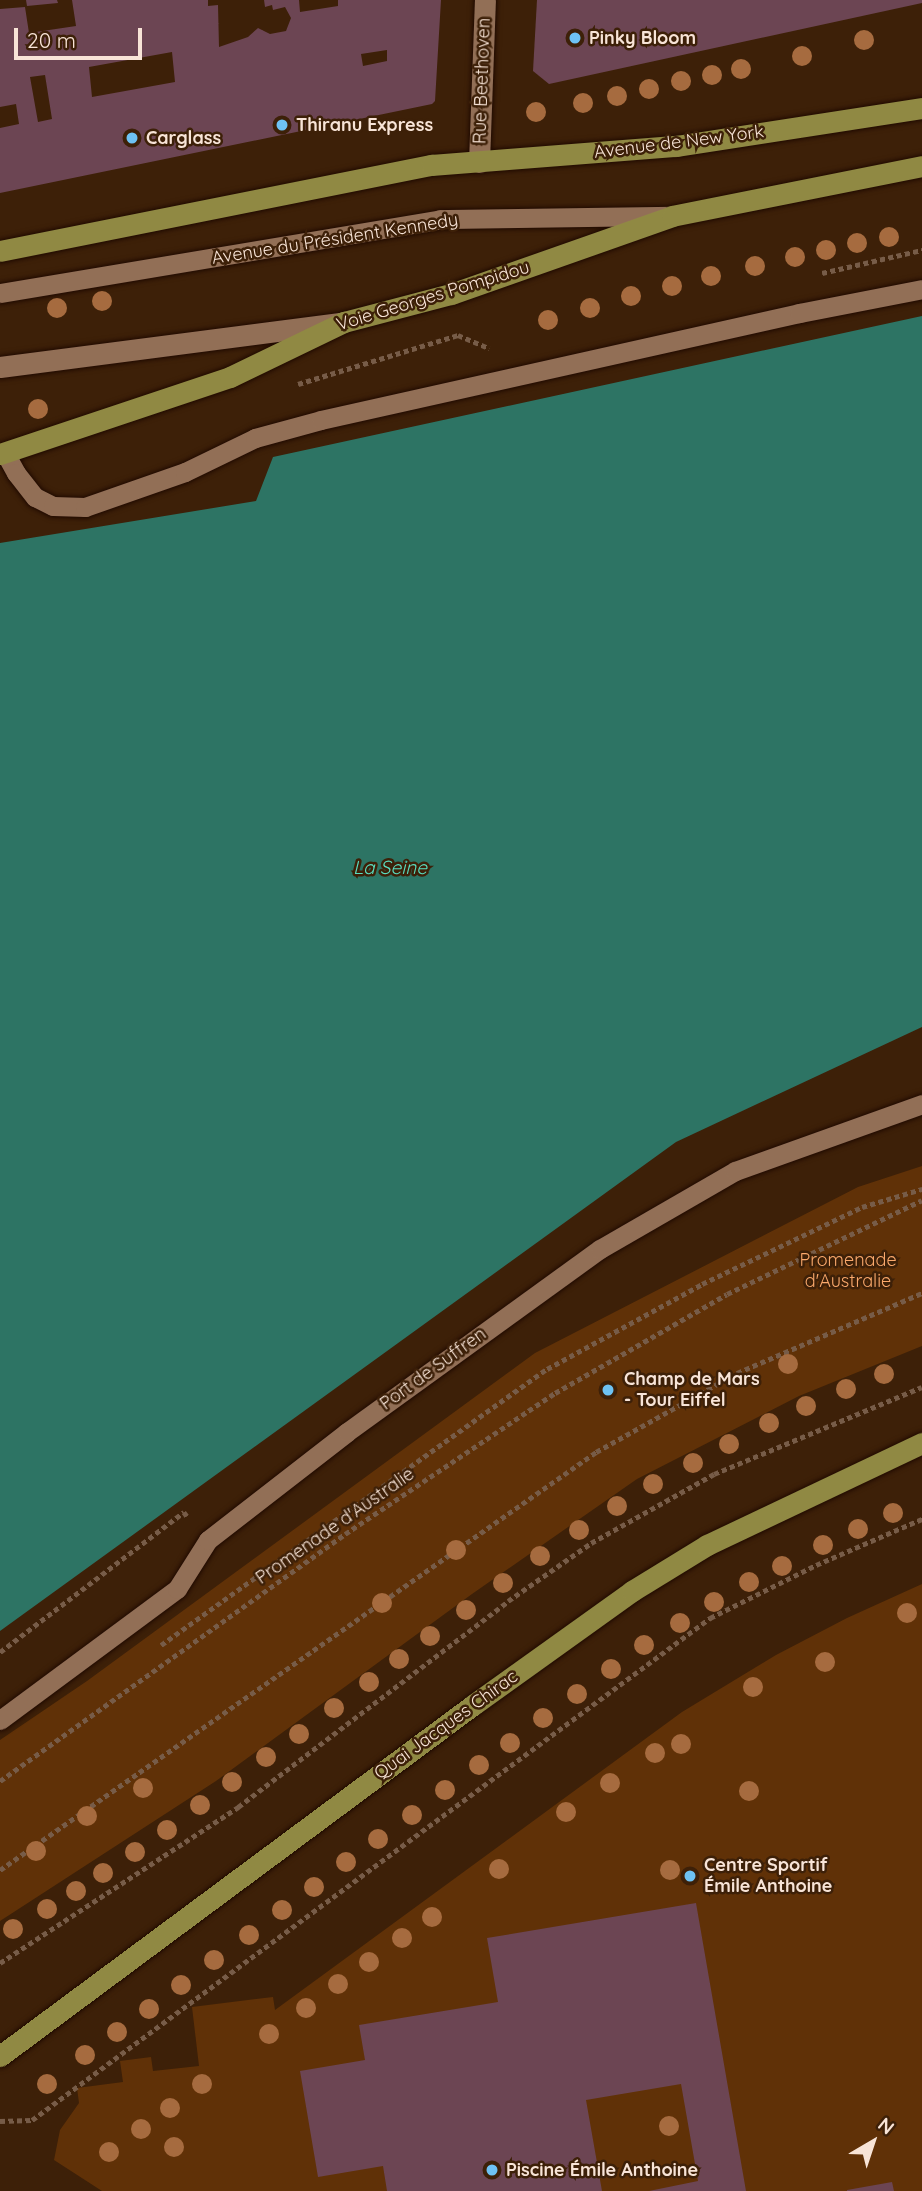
<!DOCTYPE html>
<meta charset="utf-8">
<style>
body{margin:0}
#map{position:relative;width:922px;height:2191px;overflow:hidden;background:#3d2008;font-family:Quicksand,sans-serif}
div>[style]{position:absolute}
.green>*{inset:0;background:#603107}
.water>*{inset:0;background:#2d7464}
.building>*{inset:0;background:#6c4553}
.path>*{height:4.5px;margin-top:-2.25px;transform-origin:0;background:repeating-linear-gradient(90deg,#775c48 0 5px,transparent 0 8.5px)}
.roads{filter:drop-shadow(0 0 2px #200a00) drop-shadow(0 0 2px #200a00)}
.service>*{height:19px;margin:-9.5px;padding:0 9.5px;transform-origin:9.5px;border-radius:9.5px;background:#926f56}
.minor>*{height:21px;margin:-10.5px;padding:0 10.5px;transform-origin:10.5px;border-radius:10.5px;background:#926f56}
.secondary>*{height:21px;margin:-10.5px;padding:0 10.5px;transform-origin:10.5px;border-radius:10.5px;background:#926f56}
.primary>*{height:21px;margin:-10.5px;padding:0 10.5px;transform-origin:10.5px;border-radius:10.5px;background:#908943}
.trees>*{width:20px;height:20px;margin:-10px;border-radius:50%;background:#a66b3f}
.dots>*{width:19px;height:19px;translate:-50% -50%;box-sizing:border-box;border:4px solid #3d2008;border-radius:50%}
span{translate:-50% -50%;white-space:nowrap;text-align:center;line-height:1.15;-webkit-text-stroke:5px #3d2008;paint-order:stroke}
.poi-label{font-size:18px;color:#f8e4d7;font-weight:700}
.left{translate:0 -50%;text-align:left}
.street-label{font-size:18px;color:#f8e4d7}
.park-label{font-size:18px;color:#fba96c}
.water-label{font-size:19px;color:#5adec1;font-style:italic}
.north{position:absolute;left:838px;top:2107px;width:70px;height:70px;-webkit-text-stroke:5px #3d2008;paint-order:stroke;rotate:39deg;font-size:19px;font-weight:700;line-height:28px;text-align:center;color:#f8e4d7}
.north::after{content:'';display:block;margin:auto;width:24px;height:32px;background:#f8e4d7;clip-path:polygon(50% 0,100% 100%,50% 72%,0 100%)}
.scale{position:absolute;left:14px;top:28px;width:128px;height:32px;box-sizing:border-box;border:4px solid #f8e4d7;border-top:0;padding-left:9px;font-size:21px;line-height:24px;white-space:nowrap;color:#f8e4d7;-webkit-text-stroke:5px #3d2008;paint-order:stroke}
</style>
<div id="map">
<div class="green">
<i style="clip-path:polygon(922px 1166px,922px 1346px,799px 1396px,637px 1479px,472px 1594px,216px 1781px,0 1921px,0 1740px,87px 1681px,535px 1353px,858px 1187px)"></i>
<i style="clip-path:polygon(922px 1584px,922px 2191px,102px 2191px,54px 2160px,60px 2130px,79px 2103px,77px 2088px,123px 2082px,120px 2061px,151px 2057px,153px 2071px,199px 2066px,192px 2007px,273px 1997px,275px 2010px,682px 1712px,776px 1655px,847px 1618px)"></i>
</div>
<div class="water">
<i style="clip-path:polygon(922px 316px,922px 1027px,676px 1142px,0 1631px,0 543px,256px 501px,273px 457px)"></i>
</div>
<div class="building">
<i style="clip-path:polygon(26px 0,57px 0,58px 3px,27px 6px)"></i>
<i style="clip-path:polygon(evenodd,72px 0,208px 0,208px 6px,218px 5px,219px 47px,248px 37px,258px 28px,270px 34px,286px 31px,291px 18px,285px 7px,273px 10px,272px 5px,265px 7px,264px 0,299px 0,300px 12px,338px 6px,338px 0,441px 0,435px 101px,432px 104px,0 193px,0 128px,19px 124px,16px 104px,0 107px,0 9px,25px 7px,29px 33px,76px 26px,72px 0,387px 50px,387px 61px,363px 66px,361px 54px,387px 50px,72px 0,172px 52px,175px 82px,92px 97px,89px 67px,172px 52px,72px 0,45px 75px,52px 119px,38px 122px,30px 77px,45px 75px)"></i>
<i style="clip-path:polygon(537px 0,922px 0,922px 3px,549px 84px,533px 71px)"></i>
<i style="clip-path:polygon(696px 1903px,746px 2191px,649px 2191px,698px 2181px,681px 2084px,586px 2100px,602px 2191px,387px 2191px,383px 2166px,318px 2177px,300px 2071px,365px 2060px,359px 2025px,498px 2002px,487px 1938px)"></i>
<i style="clip-path:polygon(892px 2182px,894px 2191px,847px 2191px,847px 2190px)"></i>
</div>
<div class="path">
<i style="left:822px;top:273px;width:103px;rotate:-13deg"></i>
<i style="left:458px;top:335px;width:34px;rotate:23deg"></i>
<i style="left:298px;top:384px;width:167px;rotate:-17deg"></i>
<i style="left:161px;top:1645px;width:475px;rotate:-35.6deg"></i>
<i style="left:547px;top:1369px;width:177px;rotate:-28.7deg"></i>
<i style="left:702px;top:1284px;width:178px;rotate:-25.7deg"></i>
<i style="left:862px;top:1207px;width:63px;rotate:-16.7deg"></i>
<i style="left:0;top:1652px;width:231px;rotate:-37.3deg"></i>
<i style="left:184px;top:1512px;width:5px;rotate:53deg"></i>
<i style="left:0;top:1781px;width:424px;rotate:-35.6deg"></i>
<i style="left:345px;top:1534px;width:253px;rotate:-33.9deg"></i>
<i style="left:555px;top:1393px;width:198px;rotate:-29.9deg"></i>
<i style="left:727px;top:1294px;width:216px;rotate:-25.7deg"></i>
<i style="left:0;top:1870px;width:728px;rotate:-35.04deg"></i>
<i style="left:596px;top:1452px;width:162px;rotate:-29.3deg"></i>
<i style="left:737px;top:1373px;width:202px;rotate:-23.4deg"></i>
<i style="left:0;top:1963px;width:285px;rotate:-33.2deg"></i>
<i style="left:238px;top:1807px;width:340px;rotate:-37.3deg"></i>
<i style="left:508px;top:1601px;width:101px;rotate:-34.9deg"></i>
<i style="left:591px;top:1543px;width:141px;rotate:-29.3deg"></i>
<i style="left:714px;top:1474px;width:225px;rotate:-22.7deg"></i>
<i style="left:0;top:2121px;width:32px;rotate:-2deg"></i>
<i style="left:32px;top:2120px;width:844px;rotate:-36.52deg"></i>
<i style="left:710px;top:1618px;width:119px;rotate:-26.6deg"></i>
<i style="left:816px;top:1565px;width:116px;rotate:-23.5deg"></i>
</div>
<div class="roads">
<div class="service">
<i style="left:0;top:293px;width:446px;rotate:-9.5deg"></i>
<i style="left:440px;top:219px;width:225px;rotate:-0.8deg"></i>
<i style="left:5px;top:453px;width:23px;rotate:61deg"></i>
<i style="left:16px;top:473px;width:31px;rotate:52deg"></i>
<i style="left:35px;top:497px;width:20px;rotate:27deg"></i>
<i style="left:53px;top:506px;width:32px;rotate:2deg"></i>
<i style="left:85px;top:507px;width:106px;rotate:-19.3deg"></i>
<i style="left:185px;top:472px;width:78px;rotate:-25.9deg"></i>
<i style="left:255px;top:438px;width:68px;rotate:-15.3deg"></i>
<i style="left:321px;top:420px;width:490px;rotate:-12.6deg"></i>
<i style="left:799px;top:313px;width:125px;rotate:-11deg"></i>
<i style="left:0;top:1720px;width:220px;rotate:-36.5deg"></i>
<i style="left:177px;top:1589px;width:58px;rotate:-57.7deg"></i>
<i style="left:208px;top:1540px;width:176px;rotate:-37.8deg"></i>
<i style="left:347px;top:1432px;width:312px;rotate:-35.9deg"></i>
<i style="left:600px;top:1249px;width:156px;rotate:-30deg"></i>
<i style="left:735px;top:1171px;width:199px;rotate:-19.7deg"></i>
</div>
<div class="minor">
<i style="left:479px;top:162px;width:162px;rotate:-87.9deg"></i>
</div>
<div class="secondary">
<i style="left:0;top:367px;width:341px;rotate:-7.4deg"></i>
</div>
<div class="primary">
<i style="left:0;top:251px;width:440px;rotate:-11.3deg"></i>
<i style="left:432px;top:165px;width:245px;rotate:-4.5deg"></i>
<i style="left:676px;top:146px;width:249px;rotate:-8.8deg"></i>
<i style="left:0;top:454px;width:243px;rotate:-18.5deg"></i>
<i style="left:230px;top:377px;width:127px;rotate:-25.8deg"></i>
<i style="left:344px;top:322px;width:111px;rotate:-14.7deg"></i>
<i style="left:451px;top:294px;width:234px;rotate:-19.4deg"></i>
<i style="left:672px;top:216px;width:255px;rotate:-11.3deg"></i>
<i style="left:0;top:2056px;width:589px;rotate:-36.58deg"></i>
<i style="left:473px;top:1705px;width:196px;rotate:-35.6deg"></i>
<i style="left:632px;top:1591px;width:88px;rotate:-31.5deg"></i>
<i style="left:707px;top:1545px;width:238px;rotate:-25.4deg"></i>
</div>
</div>
<div class="trees">
<i style="left:864px;top:40px"></i>
<i style="left:802px;top:56px"></i>
<i style="left:741px;top:69px"></i>
<i style="left:712px;top:75px"></i>
<i style="left:681px;top:81px"></i>
<i style="left:649px;top:89px"></i>
<i style="left:617px;top:96px"></i>
<i style="left:583px;top:103px"></i>
<i style="left:536px;top:112px"></i>
<i style="left:889px;top:237px"></i>
<i style="left:857px;top:243px"></i>
<i style="left:826px;top:250px"></i>
<i style="left:795px;top:257px"></i>
<i style="left:755px;top:266px"></i>
<i style="left:711px;top:276px"></i>
<i style="left:672px;top:286px"></i>
<i style="left:631px;top:296px"></i>
<i style="left:102px;top:301px"></i>
<i style="left:57px;top:308px"></i>
<i style="left:590px;top:308px"></i>
<i style="left:548px;top:320px"></i>
<i style="left:38px;top:409px"></i>
<i style="left:788px;top:1364px"></i>
<i style="left:884px;top:1374px"></i>
<i style="left:846px;top:1389px"></i>
<i style="left:806px;top:1406px"></i>
<i style="left:769px;top:1423px"></i>
<i style="left:729px;top:1444px"></i>
<i style="left:693px;top:1463px"></i>
<i style="left:653px;top:1484px"></i>
<i style="left:617px;top:1506px"></i>
<i style="left:893px;top:1513px"></i>
<i style="left:858px;top:1529px"></i>
<i style="left:579px;top:1530px"></i>
<i style="left:823px;top:1545px"></i>
<i style="left:456px;top:1550px"></i>
<i style="left:540px;top:1556px"></i>
<i style="left:782px;top:1566px"></i>
<i style="left:749px;top:1582px"></i>
<i style="left:503px;top:1583px"></i>
<i style="left:714px;top:1602px"></i>
<i style="left:382px;top:1603px"></i>
<i style="left:466px;top:1610px"></i>
<i style="left:907px;top:1613px"></i>
<i style="left:680px;top:1623px"></i>
<i style="left:430px;top:1636px"></i>
<i style="left:644px;top:1645px"></i>
<i style="left:399px;top:1659px"></i>
<i style="left:825px;top:1662px"></i>
<i style="left:611px;top:1669px"></i>
<i style="left:369px;top:1682px"></i>
<i style="left:753px;top:1687px"></i>
<i style="left:577px;top:1694px"></i>
<i style="left:334px;top:1708px"></i>
<i style="left:543px;top:1718px"></i>
<i style="left:299px;top:1734px"></i>
<i style="left:510px;top:1743px"></i>
<i style="left:681px;top:1744px"></i>
<i style="left:655px;top:1753px"></i>
<i style="left:266px;top:1757px"></i>
<i style="left:479px;top:1765px"></i>
<i style="left:232px;top:1782px"></i>
<i style="left:610px;top:1783px"></i>
<i style="left:143px;top:1788px"></i>
<i style="left:445px;top:1790px"></i>
<i style="left:749px;top:1791px"></i>
<i style="left:200px;top:1805px"></i>
<i style="left:566px;top:1812px"></i>
<i style="left:412px;top:1815px"></i>
<i style="left:87px;top:1816px"></i>
<i style="left:167px;top:1830px"></i>
<i style="left:378px;top:1839px"></i>
<i style="left:36px;top:1851px"></i>
<i style="left:135px;top:1852px"></i>
<i style="left:346px;top:1862px"></i>
<i style="left:499px;top:1869px"></i>
<i style="left:670px;top:1870px"></i>
<i style="left:103px;top:1873px"></i>
<i style="left:314px;top:1887px"></i>
<i style="left:76px;top:1891px"></i>
<i style="left:47px;top:1909px"></i>
<i style="left:282px;top:1910px"></i>
<i style="left:432px;top:1917px"></i>
<i style="left:13px;top:1929px"></i>
<i style="left:249px;top:1935px"></i>
<i style="left:402px;top:1938px"></i>
<i style="left:214px;top:1960px"></i>
<i style="left:369px;top:1962px"></i>
<i style="left:338px;top:1984px"></i>
<i style="left:181px;top:1985px"></i>
<i style="left:306px;top:2008px"></i>
<i style="left:149px;top:2009px"></i>
<i style="left:117px;top:2032px"></i>
<i style="left:269px;top:2034px"></i>
<i style="left:85px;top:2055px"></i>
<i style="left:47px;top:2084px"></i>
<i style="left:202px;top:2084px"></i>
<i style="left:170px;top:2108px"></i>
<i style="left:669px;top:2126px"></i>
<i style="left:141px;top:2129px"></i>
<i style="left:174px;top:2147px"></i>
<i style="left:109px;top:2152px"></i>
</div>
<div class="dots">
<i style="left:575px;top:38px;background:#6ec2f3"></i>
<i style="left:282px;top:125px;background:#6ec2f3"></i>
<i style="left:132px;top:138px;background:#6ec2f3"></i>
<i style="left:608px;top:1390px;background:#6ec2f3"></i>
<i style="left:690px;top:1876px;background:#6ec2f3"></i>
<i style="left:492px;top:2170px;background:#6ec2f3"></i>
</div>
<div class="poi-label">
<span class="left" style="left:589px;top:38px">Pinky Bloom</span>
<span class="left" style="left:296px;top:125px">Thiranu Express</span>
<span class="left" style="left:146px;top:138px">Carglass</span>
<span class="left" style="left:624px;top:1390px">Champ de Mars<br>- Tour Eiffel</span>
<span class="left" style="left:704px;top:1876px">Centre Sportif<br>Émile Anthoine</span>
<span class="left" style="left:506px;top:2170px">Piscine Émile Anthoine</span>
</div>
<div class="street-label">
<span style="left:482px;top:81px;rotate:-88deg">Rue Beethoven</span>
<span style="left:679px;top:142px;rotate:-7deg">Avenue de New York</span>
<span style="left:335px;top:239px;rotate:-9deg">Avenue du Président Kennedy</span>
<span style="left:433px;top:296px;rotate:-17deg">Voie Georges Pompidou</span>
<span style="left:433px;top:1369px;rotate:-36deg">Port de Suffren</span>
<span style="left:335px;top:1526px;rotate:-35deg">Promenade d'Australie</span>
<span style="left:446px;top:1725px;rotate:-36deg">Quai Jacques Chirac</span>
</div>
<div class="park-label">
<span style="left:848px;top:1271px">Promenade<br>d'Australie</span>
</div>
<div class="water-label">
<span style="left:390px;top:868px">La Seine</span>
</div>
<div class="north">N</div>
<div class="scale">20 m</div>
</div>
